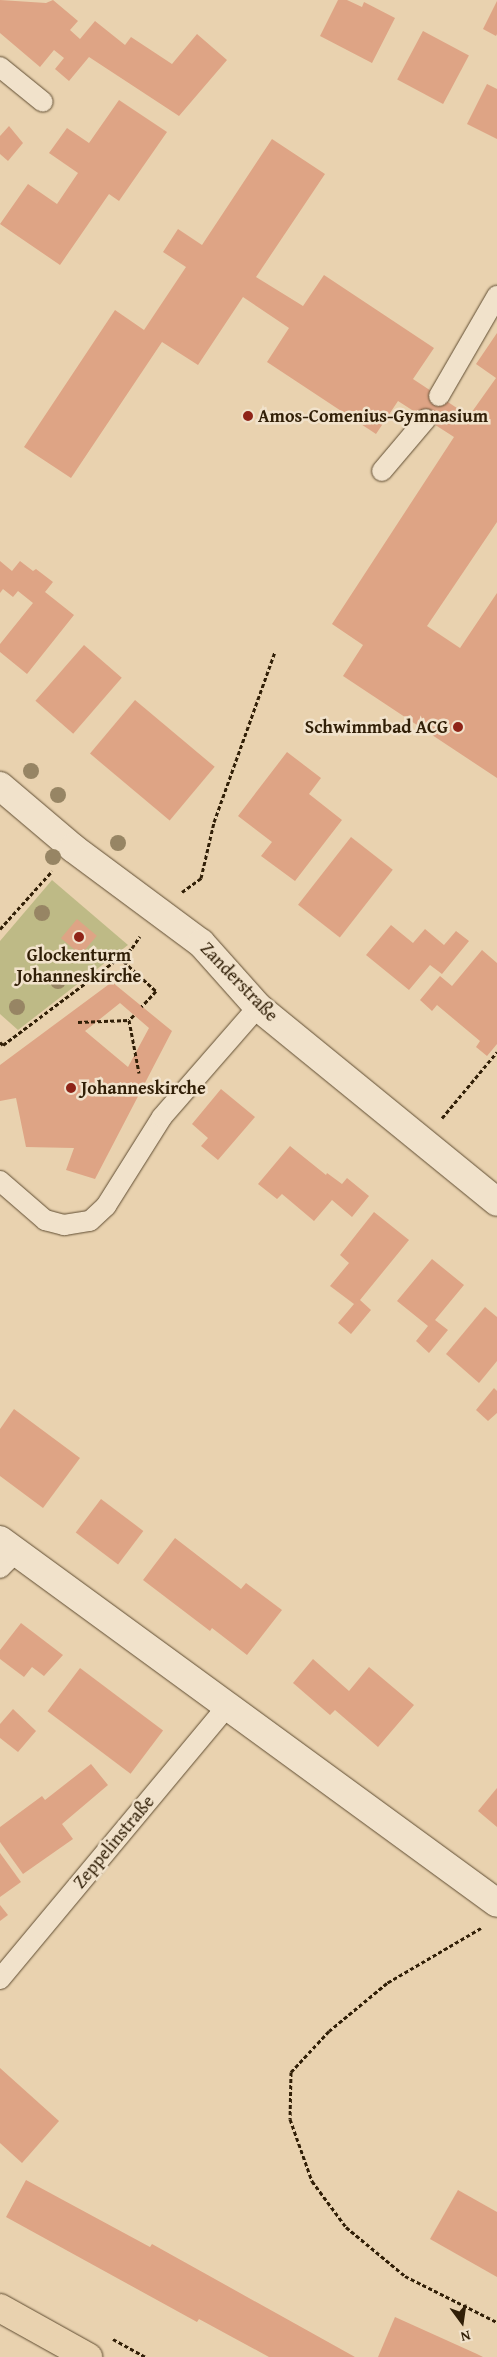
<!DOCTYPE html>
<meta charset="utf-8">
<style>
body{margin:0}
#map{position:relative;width:497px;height:2357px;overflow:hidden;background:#e9d2af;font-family:"Gentium Book Plus",serif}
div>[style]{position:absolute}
.green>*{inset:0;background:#beba86}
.building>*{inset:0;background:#dea485;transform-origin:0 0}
.path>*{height:3px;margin-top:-1.5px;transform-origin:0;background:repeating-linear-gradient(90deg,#311f07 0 4px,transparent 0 6.5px)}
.roads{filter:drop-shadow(0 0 1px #5f4c31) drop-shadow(0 0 1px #5f4c31)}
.lane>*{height:20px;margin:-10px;padding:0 10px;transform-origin:10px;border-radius:10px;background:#f1e2cb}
.street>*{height:28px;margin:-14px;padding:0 14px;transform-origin:14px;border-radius:14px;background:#f1e2cb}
.primary>*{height:28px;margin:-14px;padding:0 14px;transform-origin:14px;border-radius:14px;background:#e9d2af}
.trees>*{width:16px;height:16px;margin:-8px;border-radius:50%;background:#978564}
.dots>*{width:14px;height:14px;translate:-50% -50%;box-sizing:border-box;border:2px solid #f1e2cb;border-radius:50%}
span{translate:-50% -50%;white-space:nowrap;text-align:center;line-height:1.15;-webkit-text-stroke:5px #f1e2cb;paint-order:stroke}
.poi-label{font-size:18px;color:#311f07;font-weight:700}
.left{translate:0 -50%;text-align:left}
.right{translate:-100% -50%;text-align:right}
.street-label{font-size:18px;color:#311f07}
.north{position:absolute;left:437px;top:2297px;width:50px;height:50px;-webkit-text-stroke:4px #f1e2cb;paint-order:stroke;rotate:166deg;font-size:14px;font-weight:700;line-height:20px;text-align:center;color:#311f07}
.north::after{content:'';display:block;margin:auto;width:18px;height:22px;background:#311f07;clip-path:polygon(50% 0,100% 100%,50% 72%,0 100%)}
</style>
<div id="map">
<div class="green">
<i style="clip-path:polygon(52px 880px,128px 945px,18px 1030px,0 1014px,0 941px)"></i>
</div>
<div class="building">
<i style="clip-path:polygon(0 0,46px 3px,53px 0,78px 21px,70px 30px,80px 39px,95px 21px,125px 45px,131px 37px,172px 64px,197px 34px,227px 60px,179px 116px,89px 57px,69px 81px,55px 69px,64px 58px,54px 50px,40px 67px,0 33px)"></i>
<i style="clip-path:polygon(338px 0,347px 0,362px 7px,364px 2px,395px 18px,372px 63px,320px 36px)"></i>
<i style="clip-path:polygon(497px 1px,497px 34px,496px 36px,483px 29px)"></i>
<i style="left:423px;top:31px;width:52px;height:55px;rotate:28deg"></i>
<i style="clip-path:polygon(487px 84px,497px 89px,497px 139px,467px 124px)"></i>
<i style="clip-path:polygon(119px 100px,167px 132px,119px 201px,109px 194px,60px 265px,0 224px,28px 184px,57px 204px,78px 173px,49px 153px,67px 128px,89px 143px)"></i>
<i style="clip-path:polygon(9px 126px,23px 143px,8px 161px,0 154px,0 136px)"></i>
<i style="clip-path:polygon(272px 139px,325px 174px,256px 277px,303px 306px,324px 275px,434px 348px,413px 379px,469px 416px,496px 378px,476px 364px,497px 333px,497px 522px,427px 626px,460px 648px,497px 593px,497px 778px,343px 676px,363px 645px,332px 624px,454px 437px,398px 401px,376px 434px,267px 362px,289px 328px,243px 297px,198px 365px,162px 342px,71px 478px,24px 447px,115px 310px,144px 330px,186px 267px,163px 252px,178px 229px,202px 245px)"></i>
<i style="clip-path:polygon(0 561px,12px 571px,20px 561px,33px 571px,36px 569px,53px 582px,45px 592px,74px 615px,27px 674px,0 652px,0 644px,33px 603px,18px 591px,13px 597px,3px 589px,0 593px)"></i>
<i style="left:84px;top:645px;width:50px;height:74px;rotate:41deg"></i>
<i style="left:135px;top:700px;width:104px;height:70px;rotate:40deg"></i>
<i style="clip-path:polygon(287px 752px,321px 778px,309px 794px,342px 820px,295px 881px,261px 856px,272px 842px,238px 816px)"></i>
<i style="left:351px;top:837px;width:53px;height:86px;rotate:38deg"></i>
<i style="left:77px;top:919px;width:26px;height:25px;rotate:40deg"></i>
<i style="clip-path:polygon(391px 925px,413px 943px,425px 929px,444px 945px,456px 931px,469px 941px,442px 974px,430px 965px,409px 990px,366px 955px)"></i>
<i style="clip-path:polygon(482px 950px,497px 963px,497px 1044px,487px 1056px,476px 1047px,480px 1041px,437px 1005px,432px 1011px,420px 1000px,440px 976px,452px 986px)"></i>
<i style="clip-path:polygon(evenodd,112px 982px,172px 1031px,95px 1179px,66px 1170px,74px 1148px,26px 1147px,16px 1098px,0 1101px,0 1065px,112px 982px,120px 1003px,149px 1028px,128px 1067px,85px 1031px,120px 1003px)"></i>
<i style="clip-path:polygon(221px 1089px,255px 1117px,218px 1160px,201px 1146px,208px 1138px,192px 1124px)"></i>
<i style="clip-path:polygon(290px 1146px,326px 1175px,327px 1173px,342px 1184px,347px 1178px,369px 1196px,352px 1217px,332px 1200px,314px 1221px,282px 1194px,277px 1199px,258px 1184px)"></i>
<i style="clip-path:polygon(374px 1212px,409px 1240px,360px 1300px,371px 1310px,351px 1334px,338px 1323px,354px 1304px,330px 1286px,349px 1263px,340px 1255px)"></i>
<i style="clip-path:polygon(432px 1259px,464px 1285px,435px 1320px,448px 1330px,429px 1353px,416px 1341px,428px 1326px,397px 1301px)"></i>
<i style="clip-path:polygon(485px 1307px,497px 1317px,497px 1361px,479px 1383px,446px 1354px)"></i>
<i style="clip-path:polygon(494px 1388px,497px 1391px,497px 1413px,488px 1421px,476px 1410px)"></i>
<i style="clip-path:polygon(14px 1409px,80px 1458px,43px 1508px,0 1476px,0 1429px)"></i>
<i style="left:101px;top:1499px;width:53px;height:42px;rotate:37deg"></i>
<i style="clip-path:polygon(175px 1538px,241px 1589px,246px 1583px,282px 1610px,247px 1655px,212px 1628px,210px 1631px,143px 1580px)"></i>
<i style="clip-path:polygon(21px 1623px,63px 1655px,44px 1676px,32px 1667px,24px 1677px,0 1659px,0 1650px)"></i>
<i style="clip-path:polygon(313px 1659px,349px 1691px,369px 1667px,414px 1705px,378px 1747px,335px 1710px,330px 1715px,293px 1683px)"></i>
<i style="left:80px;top:1668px;width:104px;height:54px;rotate:37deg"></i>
<i style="clip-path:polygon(13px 1709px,36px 1731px,18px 1752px,0 1738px,0 1724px)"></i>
<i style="clip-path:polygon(91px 1764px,108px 1785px,62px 1824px,73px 1839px,23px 1874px,0 1842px,0 1827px,42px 1796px,45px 1800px)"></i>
<i style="clip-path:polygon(497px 1788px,497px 1827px,478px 1811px)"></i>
<i style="clip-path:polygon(0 1853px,21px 1882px,0 1897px)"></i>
<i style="clip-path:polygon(0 1905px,8px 1915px,0 1921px)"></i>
<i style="clip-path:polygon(0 2068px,59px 2121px,22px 2163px,0 2143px)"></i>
<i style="clip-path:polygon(26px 2180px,150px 2247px,152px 2244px,355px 2357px,269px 2357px,199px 2319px,197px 2322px,6px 2217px)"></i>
<i style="clip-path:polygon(458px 2190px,497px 2212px,497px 2277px,430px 2239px)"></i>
<i style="clip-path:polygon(395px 2317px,477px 2354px,483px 2357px,378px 2357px)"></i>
</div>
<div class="path">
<i style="left:182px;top:892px;width:24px;rotate:-36deg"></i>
<i style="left:201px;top:878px;width:57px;rotate:-76.9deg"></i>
<i style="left:214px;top:822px;width:181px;rotate:-70.3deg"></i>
<i style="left:0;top:929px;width:78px;rotate:-48.1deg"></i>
<i style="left:119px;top:957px;width:50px;rotate:42.6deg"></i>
<i style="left:156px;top:991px;width:21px;rotate:133deg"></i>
<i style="left:134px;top:1015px;width:7px;rotate:135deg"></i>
<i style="left:129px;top:1020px;width:54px;rotate:79.3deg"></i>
<i style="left:78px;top:1022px;width:51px;rotate:-2.2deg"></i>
<i style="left:0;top:1042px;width:4px;rotate:45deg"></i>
<i style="left:3px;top:1045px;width:161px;rotate:-36.9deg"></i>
<i style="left:132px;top:948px;width:14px;rotate:-56deg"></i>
<i style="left:442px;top:1118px;width:86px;rotate:-50.2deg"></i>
<i style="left:481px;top:1928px;width:109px;rotate:149.7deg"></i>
<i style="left:387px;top:1983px;width:75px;rotate:140.4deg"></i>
<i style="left:329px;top:2031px;width:56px;rotate:132.8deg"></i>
<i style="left:291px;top:2072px;width:47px;rotate:91.2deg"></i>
<i style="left:290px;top:2119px;width:66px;rotate:70.5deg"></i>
<i style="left:312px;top:2181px;width:57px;rotate:53.5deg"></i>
<i style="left:346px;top:2227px;width:77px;rotate:39.7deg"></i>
<i style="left:405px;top:2276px;width:103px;rotate:26.6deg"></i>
<i style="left:113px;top:2339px;width:38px;rotate:29deg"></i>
</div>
<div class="roads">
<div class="lane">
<i style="left:0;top:67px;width:55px;rotate:39.1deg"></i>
<i style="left:439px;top:396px;width:116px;rotate:-59.9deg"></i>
<i style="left:382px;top:471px;width:68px;rotate:-49.8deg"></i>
<i style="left:0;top:1181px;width:60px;rotate:40.9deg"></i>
<i style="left:45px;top:1220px;width:20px;rotate:15deg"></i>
<i style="left:64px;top:1225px;width:26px;rotate:-9deg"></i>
<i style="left:90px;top:1221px;width:22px;rotate:-43deg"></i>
<i style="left:106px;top:1206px;width:105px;rotate:-57.8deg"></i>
<i style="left:162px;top:1117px;width:146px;rotate:-48.9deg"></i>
<i style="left:0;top:1568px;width:23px;rotate:-45deg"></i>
<i style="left:0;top:1979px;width:356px;rotate:-50.2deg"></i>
</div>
<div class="street">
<i style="left:0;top:786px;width:96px;rotate:40.3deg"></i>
<i style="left:73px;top:848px;width:159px;rotate:36.6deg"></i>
<i style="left:201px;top:943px;width:86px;rotate:48.3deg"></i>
<i style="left:258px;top:1007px;width:308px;rotate:39.2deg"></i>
<i style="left:0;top:1540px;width:615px;rotate:36.14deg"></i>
</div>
<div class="primary">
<i style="left:0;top:2308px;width:101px;rotate:29.1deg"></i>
</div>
</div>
<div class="trees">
<i style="left:31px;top:771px"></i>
<i style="left:58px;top:795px"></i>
<i style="left:118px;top:843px"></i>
<i style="left:53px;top:857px"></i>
<i style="left:42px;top:913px"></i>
<i style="left:58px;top:981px"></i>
<i style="left:17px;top:1007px"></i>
</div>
<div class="dots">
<i style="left:248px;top:416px;background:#8f2418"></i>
<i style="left:458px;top:727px;background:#8f2418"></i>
<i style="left:79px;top:937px;background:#8f2418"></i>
<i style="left:71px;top:1088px;background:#8f2418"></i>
</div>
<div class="poi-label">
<span class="left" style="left:258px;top:416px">Amos-Comenius-Gymnasium</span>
<span class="right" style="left:448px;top:727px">Schwimmbad ACG</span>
<span style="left:79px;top:966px">Glockenturm<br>Johanneskirche</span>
<span class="left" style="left:81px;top:1088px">Johanneskirche</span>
</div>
<div class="street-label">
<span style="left:239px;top:982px;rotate:46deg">Zanderstraße</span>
<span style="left:114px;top:1842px;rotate:-50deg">Zeppelinstraße</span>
</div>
<div class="north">N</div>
</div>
